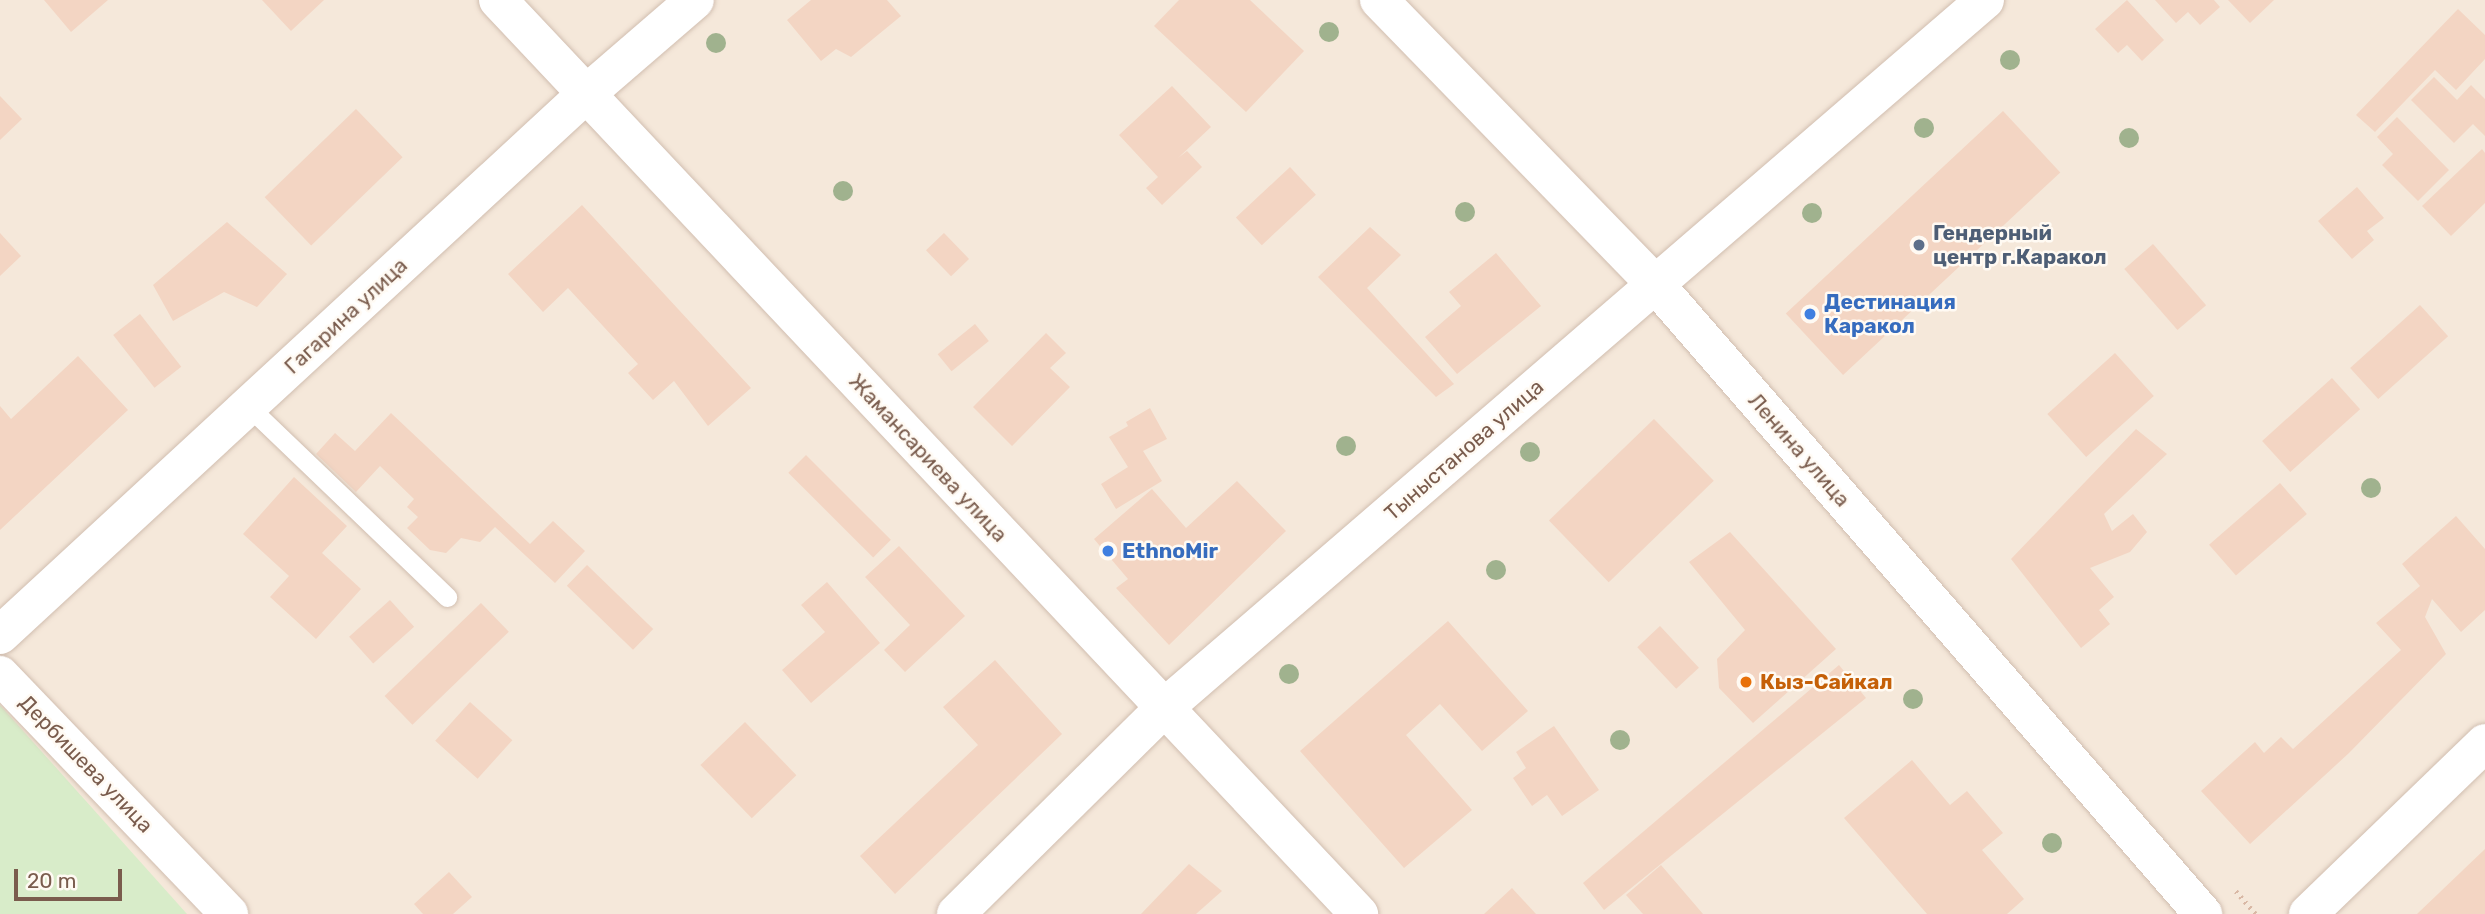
<!DOCTYPE html>
<meta charset="utf-8">
<style>
body{margin:0}
#map{position:relative;width:2485px;height:914px;overflow:hidden;background:#fdf6ec;font-family:Rubik,sans-serif}
div>[style]{position:absolute}
.residential>*{inset:0;background:#f5e8da;transform-origin:0 0}
.green>*{inset:0;background:#d8ecc9}
.building>*{inset:0;background:#f3d5c3;transform-origin:0 0}
.path>*{height:4.5px;margin-top:-2.25px;transform-origin:0;background:repeating-linear-gradient(90deg,#d9b8a5 0 2px,transparent 0 7px)}
.roads{filter:drop-shadow(0 0 2px #d1beb0) drop-shadow(0 0 2px #d1beb0)}
.service>*{height:19px;margin:-9.5px;padding:0 9.5px;transform-origin:9.5px;border-radius:9.5px;background:#fff}
.minor>*{height:38px;margin:-19px;padding:0 19px;transform-origin:19px;border-radius:19px;background:#fff}
.secondary>*{height:38px;margin:-19px;padding:0 19px;transform-origin:19px;border-radius:19px;background:#fff}
.trees>*{width:20px;height:20px;margin:-10px;border-radius:50%;background:#a0b28e}
.dots>*{width:19px;height:19px;translate:-50% -50%;box-sizing:border-box;border:4px solid #fffaf3;border-radius:50%}
span{translate:-50% -50%;white-space:nowrap;text-align:center;line-height:1.15;-webkit-text-stroke:5px #fffaf3;paint-order:stroke}
.service-label{font-size:21px;color:#4e5e75;font-weight:700}
.left{translate:0 -50%;text-align:left}
.shop-label{font-size:21px;color:#366cbe;font-weight:700}
.street-label{font-size:21px;color:#7a5c4d}
.food-label{font-size:21px;color:#c56008;font-weight:700}
.scale{position:absolute;left:14px;top:869px;width:108px;height:32px;box-sizing:border-box;border:4px solid #7a5c4d;border-top:0;padding-left:9px;font-size:21px;line-height:24px;white-space:nowrap;color:#7a5c4d;-webkit-text-stroke:5px #fffaf3;paint-order:stroke}
</style>
<div id="map">
<div class="residential">
<i style="left:0;top:0;width:2485px;height:914px"></i>
</div>
<div class="green">
<i style="clip-path:polygon(0 705px,187px 914px,0 914px)"></i>
</div>
<div class="building">
<i style="clip-path:polygon(44px 0,108px 0,71px 32px)"></i>
<i style="clip-path:polygon(262px 0,324px 0,291px 31px)"></i>
<i style="clip-path:polygon(811px 0,887px 0,901px 16px,851px 57px,836px 49px,821px 61px,787px 20px)"></i>
<i style="clip-path:polygon(1179px 0,1250px 0,1304px 51px,1246px 112px,1154px 26px)"></i>
<i style="clip-path:polygon(2127px 0,2164px 40px,2142px 61px,2127px 45px,2118px 53px,2095px 29px)"></i>
<i style="clip-path:polygon(2155px 0,2214px 0,2220px 7px,2200px 25px,2188px 12px,2176px 23px)"></i>
<i style="clip-path:polygon(2228px 0,2274px 0,2250px 23px)"></i>
<i style="clip-path:polygon(2458px 9px,2485px 35px,2485px 59px,2456px 90px,2435px 70px,2375px 132px,2356px 115px)"></i>
<i style="clip-path:polygon(2434px 77px,2457px 100px,2471px 85px,2485px 99px,2485px 136px,2473px 124px,2454px 143px,2411px 100px)"></i>
<i style="clip-path:polygon(1172px 86px,1211px 127px,1178px 158px,1187px 151px,1202px 167px,1162px 205px,1146px 188px,1158px 177px,1119px 135px)"></i>
<i style="clip-path:polygon(0 96px,22px 119px,0 140px)"></i>
<i style="left:356px;top:109px;width:67px;height:127px;rotate:46deg"></i>
<i style="left:2003px;top:111px;width:84px;height:297px;rotate:47deg"></i>
<i style="clip-path:polygon(2397px 117px,2449px 170px,2418px 201px,2382px 165px,2393px 154px,2377px 137px)"></i>
<i style="clip-path:polygon(2482px 149px,2485px 153px,2485px 203px,2451px 236px,2422px 206px)"></i>
<i style="left:1290px;top:167px;width:38px;height:74px;rotate:47deg"></i>
<i style="clip-path:polygon(2357px 187px,2384px 218px,2367px 231px,2374px 240px,2352px 259px,2318px 221px)"></i>
<i style="clip-path:polygon(582px 205px,751px 388px,708px 426px,674px 381px,653px 400px,628px 373px,638px 364px,568px 288px,543px 312px,508px 274px)"></i>
<i style="clip-path:polygon(227px 222px,287px 274px,257px 307px,224px 292px,173px 321px,153px 285px)"></i>
<i style="clip-path:polygon(1370px 227px,1401px 255px,1367px 288px,1454px 384px,1436px 397px,1318px 277px)"></i>
<i style="clip-path:polygon(0 233px,21px 256px,0 276px)"></i>
<i style="left:944px;top:233px;width:36px;height:25px;rotate:46deg"></i>
<i style="left:2153px;top:244px;width:81px;height:38px;rotate:49deg"></i>
<i style="clip-path:polygon(1496px 253px,1541px 306px,1457px 374px,1425px 337px,1461px 306px,1449px 292px)"></i>
<i style="left:2420px;top:305px;width:42px;height:94px;rotate:48deg"></i>
<i style="left:140px;top:314px;width:67px;height:34px;rotate:52deg"></i>
<i style="left:975px;top:324px;width:22px;height:48px;rotate:51deg"></i>
<i style="clip-path:polygon(1046px 333px,1066px 353px,1050px 368px,1070px 387px,1012px 446px,973px 407px)"></i>
<i style="left:2115px;top:353px;width:58px;height:91px;rotate:48deg"></i>
<i style="clip-path:polygon(78px 356px,128px 410px,0 530px,0 406px,11px 419px)"></i>
<i style="left:2332px;top:378px;width:42px;height:94px;rotate:48deg"></i>
<i style="clip-path:polygon(1150px 408px,1167px 439px,1143px 451px,1162px 481px,1116px 509px,1101px 484px,1128px 467px,1109px 437px,1128px 426px,1126px 422px)"></i>
<i style="clip-path:polygon(391px 413px,530px 544px,553px 521px,585px 551px,555px 583px,495px 527px,480px 542px,461px 538px,446px 553px,430px 550px,407px 528px,418px 517px,407px 507px,414px 499px,380px 466px,356px 492px,316px 454px,335px 433px,355px 451px)"></i>
<i style="left:1654px;top:419px;width:86px;height:146px;rotate:46deg"></i>
<i style="clip-path:polygon(2136px 429px,2167px 454px,2104px 514px,2112px 531px,2133px 514px,2147px 532px,2130px 552px,2090px 568px,2114px 597px,2099px 610px,2110px 624px,2081px 648px,2011px 559px)"></i>
<i style="left:806px;top:455px;width:120px;height:25px;rotate:45deg"></i>
<i style="clip-path:polygon(294px 477px,347px 526px,322px 553px,361px 589px,316px 639px,270px 597px,289px 576px,243px 534px)"></i>
<i style="clip-path:polygon(1237px 481px,1286px 531px,1169px 645px,1116px 588px,1128px 579px,1094px 539px,1152px 489px,1186px 528px)"></i>
<i style="left:2280px;top:483px;width:41px;height:94px;rotate:49deg"></i>
<i style="clip-path:polygon(2456px 516px,2485px 549px,2485px 610px,2461px 632px,2432px 599px,2425px 617px,2446px 654px,2349px 753px,2250px 844px,2201px 791px,2255px 742px,2264px 753px,2281px 737px,2293px 749px,2401px 650px,2376px 623px,2420px 586px,2402px 564px)"></i>
<i style="clip-path:polygon(1730px 532px,1836px 649px,1753px 723px,1719px 688px,1717px 659px,1745px 630px,1689px 562px)"></i>
<i style="clip-path:polygon(899px 546px,965px 616px,905px 672px,884px 650px,910px 625px,865px 577px)"></i>
<i style="left:587px;top:565px;width:92px;height:29px;rotate:44deg"></i>
<i style="clip-path:polygon(827px 582px,880px 643px,811px 703px,782px 670px,825px 632px,801px 605px)"></i>
<i style="left:390px;top:600px;width:36px;height:55px;rotate:48deg"></i>
<i style="left:481px;top:603px;width:40px;height:134px;rotate:46deg"></i>
<i style="clip-path:polygon(1448px 621px,1528px 711px,1482px 751px,1440px 704px,1406px 735px,1472px 810px,1404px 868px,1300px 751px)"></i>
<i style="left:1660px;top:626px;width:57px;height:31px;rotate:47deg"></i>
<i style="clip-path:polygon(995px 660px,1062px 734px,895px 894px,860px 856px,978px 745px,943px 707px)"></i>
<i style="clip-path:polygon(1839px 665px,1866px 698px,1604px 910px,1583px 883px)"></i>
<i style="left:470px;top:702px;width:57px;height:52px;rotate:42deg"></i>
<i style="left:745px;top:722px;width:74px;height:62px;rotate:46deg"></i>
<i style="clip-path:polygon(1554px 726px,1599px 790px,1562px 816px,1547px 795px,1532px 806px,1513px 778px,1526px 768px,1516px 752px)"></i>
<i style="clip-path:polygon(1912px 760px,1950px 805px,1967px 791px,2003px 833px,1982px 850px,2024px 899px,2007px 914px,1927px 914px,1844px 818px)"></i>
<i style="clip-path:polygon(2485px 849px,2485px 914px,2417px 914px)"></i>
<i style="clip-path:polygon(1189px 864px,1222px 891px,1196px 914px,1141px 914px)"></i>
<i style="clip-path:polygon(1661px 865px,1703px 914px,1643px 914px,1626px 895px)"></i>
<i style="clip-path:polygon(449px 872px,472px 897px,453px 914px,423px 914px,414px 904px)"></i>
<i style="clip-path:polygon(1512px 888px,1536px 914px,1484px 914px)"></i>
</div>
<div class="path">
<i style="left:2236px;top:891px;width:30px;rotate:49deg"></i>
</div>
<div class="roads">
<div class="service">
<i style="left:248px;top:406px;width:276px;rotate:43.8deg"></i>
</div>
<div class="minor">
<i style="left:1379px;top:0;width:397px;rotate:45.8deg"></i>
<i style="left:1656px;top:285px;width:834px;rotate:48.99deg"></i>
<i style="left:0;top:635px;width:796px;rotate:-42.71deg"></i>
<i style="left:585px;top:95px;width:145px;rotate:-40.8deg"></i>
<i style="left:0;top:675px;width:331px;rotate:46.2deg"></i>
<i style="left:956px;top:914px;width:293px;rotate:-44.7deg"></i>
<i style="left:1164px;top:708px;width:1084px;rotate:-40.77deg"></i>
<i style="left:2308px;top:914px;width:246px;rotate:-44deg"></i>
</div>
<div class="secondary">
<i style="left:498px;top:0;width:1256px;rotate:46.71deg"></i>
</div>
</div>
<div class="trees">
<i style="left:1329px;top:32px"></i>
<i style="left:716px;top:43px"></i>
<i style="left:2010px;top:60px"></i>
<i style="left:1924px;top:128px"></i>
<i style="left:2129px;top:138px"></i>
<i style="left:843px;top:191px"></i>
<i style="left:1465px;top:212px"></i>
<i style="left:1812px;top:213px"></i>
<i style="left:1346px;top:446px"></i>
<i style="left:1530px;top:452px"></i>
<i style="left:2371px;top:488px"></i>
<i style="left:1496px;top:570px"></i>
<i style="left:1289px;top:674px"></i>
<i style="left:1913px;top:699px"></i>
<i style="left:1620px;top:740px"></i>
<i style="left:2052px;top:843px"></i>
</div>
<div class="dots">
<i style="left:1919px;top:245px;background:#5c6f8a"></i>
<i style="left:1810px;top:314px;background:#3f7fe0"></i>
<i style="left:1108px;top:551px;background:#3f7fe0"></i>
<i style="left:1746px;top:682px;background:#e8710a"></i>
</div>
<div class="service-label">
<span class="left" style="left:1933px;top:245px">Гендерный<br>центр г.Каракол</span>
</div>
<div class="shop-label">
<span class="left" style="left:1824px;top:314px">Дестинация<br>Каракол</span>
<span class="left" style="left:1122px;top:551px">EthnoMir</span>
</div>
<div class="street-label">
<span style="left:346px;top:316px;rotate:-43deg">Гагарина улица</span>
<span style="left:1464px;top:450px;rotate:-41deg">Тыныстанова улица</span>
<span style="left:1799px;top:450px;rotate:49deg">Ленина улица</span>
<span style="left:928px;top:458px;rotate:47deg">Жамансариева улица</span>
<span style="left:86px;top:764px;rotate:46deg">Дербишева улица</span>
</div>
<div class="food-label">
<span class="left" style="left:1760px;top:682px">Кыз-Сайкал</span>
</div>
<div class="scale">20 m</div>
</div>
